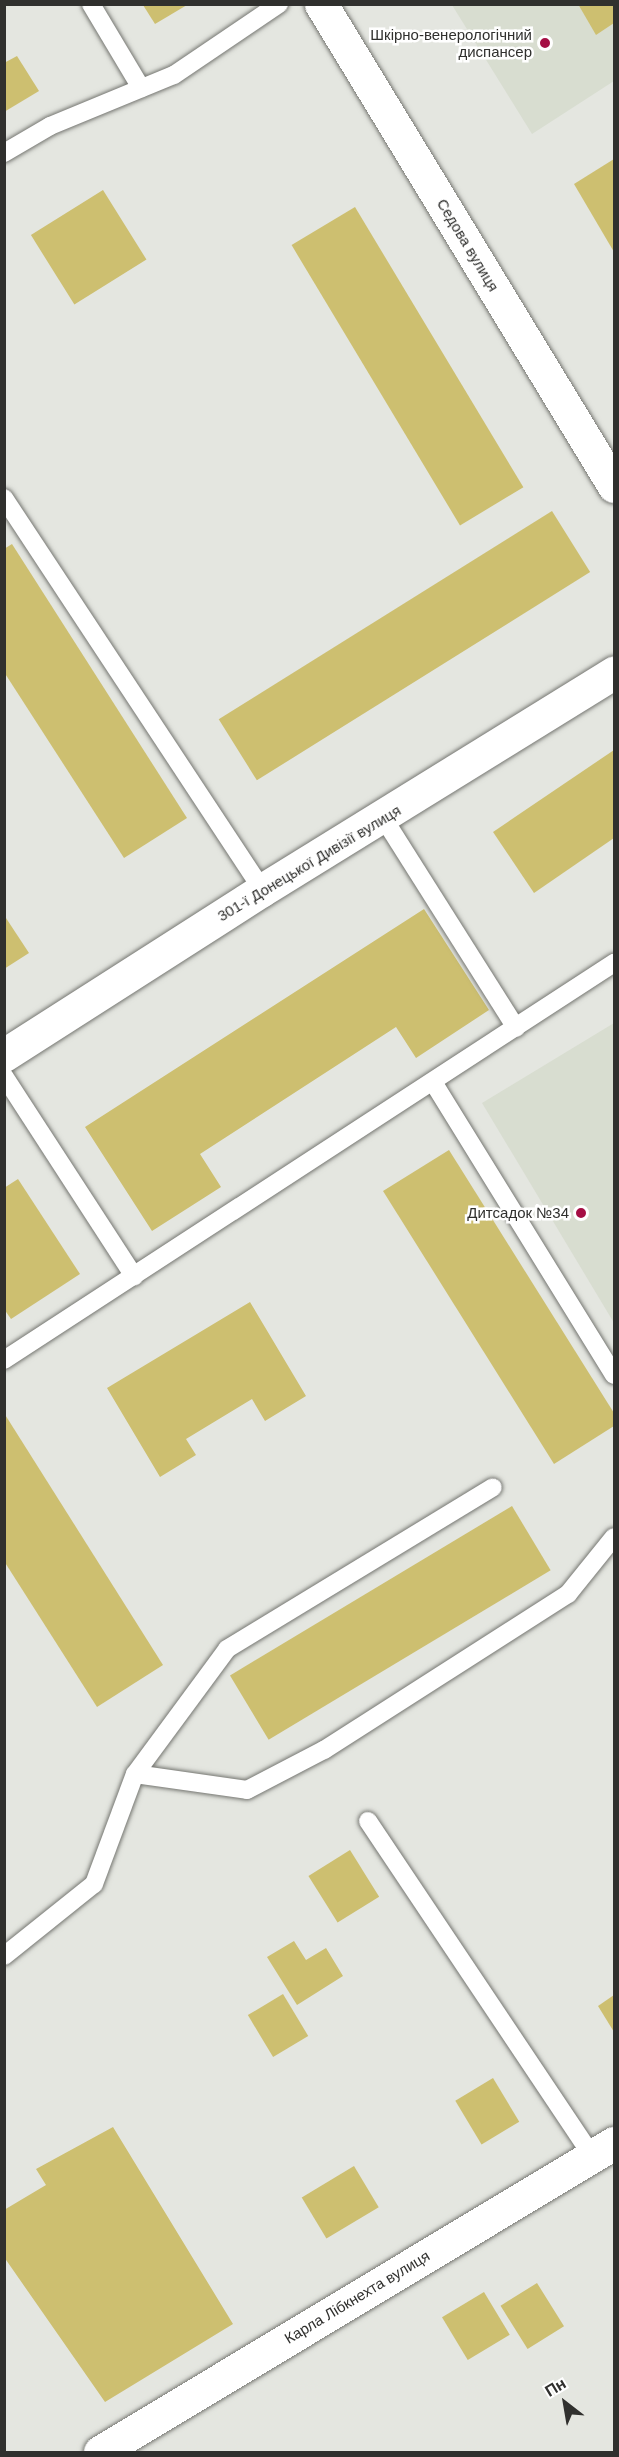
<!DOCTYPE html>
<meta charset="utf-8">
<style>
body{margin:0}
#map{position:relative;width:619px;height:2457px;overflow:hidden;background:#e4e6e0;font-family:Arial,sans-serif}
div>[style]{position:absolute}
.built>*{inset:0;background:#d8ddd0}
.building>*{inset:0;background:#cdbf70;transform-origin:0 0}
.roads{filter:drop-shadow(0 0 2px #757671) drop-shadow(0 0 2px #757671)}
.lane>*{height:18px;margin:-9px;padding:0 9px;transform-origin:9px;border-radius:9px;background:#fff}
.street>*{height:33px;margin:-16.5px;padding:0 16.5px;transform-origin:16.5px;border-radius:16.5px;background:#fff}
.secondary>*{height:33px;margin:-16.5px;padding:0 16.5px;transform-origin:16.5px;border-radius:16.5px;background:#fff}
.dots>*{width:16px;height:16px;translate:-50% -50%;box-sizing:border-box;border:3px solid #fff;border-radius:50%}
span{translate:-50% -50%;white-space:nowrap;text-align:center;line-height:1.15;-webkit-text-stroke:5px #fff;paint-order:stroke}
.poi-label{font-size:15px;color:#30302e}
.right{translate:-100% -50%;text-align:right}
.street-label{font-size:15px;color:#30302e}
.frame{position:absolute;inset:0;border:6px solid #30302e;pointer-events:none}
.north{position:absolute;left:535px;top:2373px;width:60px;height:60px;-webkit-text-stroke:4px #fff;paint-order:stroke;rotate:329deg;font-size:16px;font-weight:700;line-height:24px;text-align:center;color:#30302e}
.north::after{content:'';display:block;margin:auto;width:21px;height:27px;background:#30302e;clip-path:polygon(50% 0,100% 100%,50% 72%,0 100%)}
</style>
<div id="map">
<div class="built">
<i style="clip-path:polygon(452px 5px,614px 5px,614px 81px,532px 134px)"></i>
<i style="clip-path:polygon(614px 1023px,614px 1323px,482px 1103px)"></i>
</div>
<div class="building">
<i style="clip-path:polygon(578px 4px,614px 4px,614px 23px,596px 35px)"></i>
<i style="clip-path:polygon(143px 5px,187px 5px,155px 24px)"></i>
<i style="clip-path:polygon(17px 56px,39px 91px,4px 112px,4px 63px)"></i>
<i style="clip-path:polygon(614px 159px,614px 252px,574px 184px)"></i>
<i style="left:103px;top:190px;width:82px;height:85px;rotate:58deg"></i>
<i style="left:355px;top:207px;width:327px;height:74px;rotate:59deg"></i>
<i style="left:552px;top:511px;width:72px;height:393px;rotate:58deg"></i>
<i style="clip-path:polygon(12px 544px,187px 818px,124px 858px,4px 672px,4px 549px)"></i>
<i style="clip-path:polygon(614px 750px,614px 838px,534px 893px,493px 832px)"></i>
<i style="clip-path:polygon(424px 909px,489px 1010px,416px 1058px,396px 1027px,200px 1154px,221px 1187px,152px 1231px,85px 1127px)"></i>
<i style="clip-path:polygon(4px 915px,29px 953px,4px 969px)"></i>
<i style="clip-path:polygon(449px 1150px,614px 1413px,614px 1426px,554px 1464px,383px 1191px)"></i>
<i style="clip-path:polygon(18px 1179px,80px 1274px,11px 1319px,4px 1309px,4px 1188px)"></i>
<i style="clip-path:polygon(250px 1302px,306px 1396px,265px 1421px,252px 1399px,186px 1439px,196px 1455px,160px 1477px,107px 1388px)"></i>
<i style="clip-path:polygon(4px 1413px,163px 1665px,97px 1707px,4px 1561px)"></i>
<i style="left:512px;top:1506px;width:75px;height:329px;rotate:59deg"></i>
<i style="left:350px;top:1850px;width:55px;height:49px;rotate:58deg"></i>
<i style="clip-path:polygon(294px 1941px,306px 1960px,326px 1948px,343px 1976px,297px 2005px,267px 1957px)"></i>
<i style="left:283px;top:1994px;width:49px;height:41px;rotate:59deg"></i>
<i style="clip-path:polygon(614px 1995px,614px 2032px,598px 2006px)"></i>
<i style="left:493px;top:2078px;width:51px;height:44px;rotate:59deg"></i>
<i style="clip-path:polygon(113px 2127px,233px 2324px,105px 2402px,4px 2257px,4px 2210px,46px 2185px,36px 2169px)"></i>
<i style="left:354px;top:2166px;width:48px;height:61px;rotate:59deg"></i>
<i style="left:537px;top:2283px;width:51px;height:43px;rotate:58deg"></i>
<i style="left:484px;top:2292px;width:50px;height:49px;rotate:59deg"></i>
</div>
<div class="roads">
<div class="lane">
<i style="left:91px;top:4px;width:98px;rotate:59.2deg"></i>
<i style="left:4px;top:153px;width:53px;rotate:-30.4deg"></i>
<i style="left:50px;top:126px;width:134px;rotate:-22.4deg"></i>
<i style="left:174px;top:75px;width:127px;rotate:-34.1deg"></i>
<i style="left:4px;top:498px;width:469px;rotate:56.6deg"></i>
<i style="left:384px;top:819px;width:247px;rotate:57.7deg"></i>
<i style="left:4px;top:1076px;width:239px;rotate:57deg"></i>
<i style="left:433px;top:1082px;width:344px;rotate:58.3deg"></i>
<i style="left:4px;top:1360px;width:728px;rotate:-33.06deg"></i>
<i style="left:135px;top:1774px;width:113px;rotate:8.1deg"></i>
<i style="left:247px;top:1790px;width:87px;rotate:-27.5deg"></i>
<i style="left:324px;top:1750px;width:290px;rotate:-32.6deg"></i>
<i style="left:568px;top:1594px;width:73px;rotate:-51.1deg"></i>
<i style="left:368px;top:1821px;width:404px;rotate:56.2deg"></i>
<i style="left:4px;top:1956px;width:115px;rotate:-38.7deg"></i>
<i style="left:94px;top:1884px;width:117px;rotate:-69.6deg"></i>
<i style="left:135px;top:1774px;width:155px;rotate:-53.6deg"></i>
<i style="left:227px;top:1649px;width:311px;rotate:-31.3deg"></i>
</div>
<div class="street">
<i style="left:321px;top:4px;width:564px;rotate:58.71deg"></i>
<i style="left:4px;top:1055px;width:306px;rotate:-32.6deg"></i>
<i style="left:262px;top:890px;width:414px;rotate:-31.7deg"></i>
</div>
<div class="secondary">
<i style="left:100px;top:2452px;width:600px;rotate:-31.01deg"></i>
</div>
</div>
<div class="dots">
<i style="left:545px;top:43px;background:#a50e44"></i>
<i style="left:581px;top:1213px;background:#a50e44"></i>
</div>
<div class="poi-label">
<span class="right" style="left:532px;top:43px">Шкірно-венерологічний<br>диспансер</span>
<span class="right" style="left:569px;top:1213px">Дитсадок №34</span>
</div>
<div class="street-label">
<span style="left:468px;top:245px;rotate:59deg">Седова вулиця</span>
<span style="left:309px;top:863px;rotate:-31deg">301-ї Донецької Дивізії вулиця</span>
<span style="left:357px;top:2297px;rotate:-31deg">Карла Лібкнехта вулиця</span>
</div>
<div class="frame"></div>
<div class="north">Пн</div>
</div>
